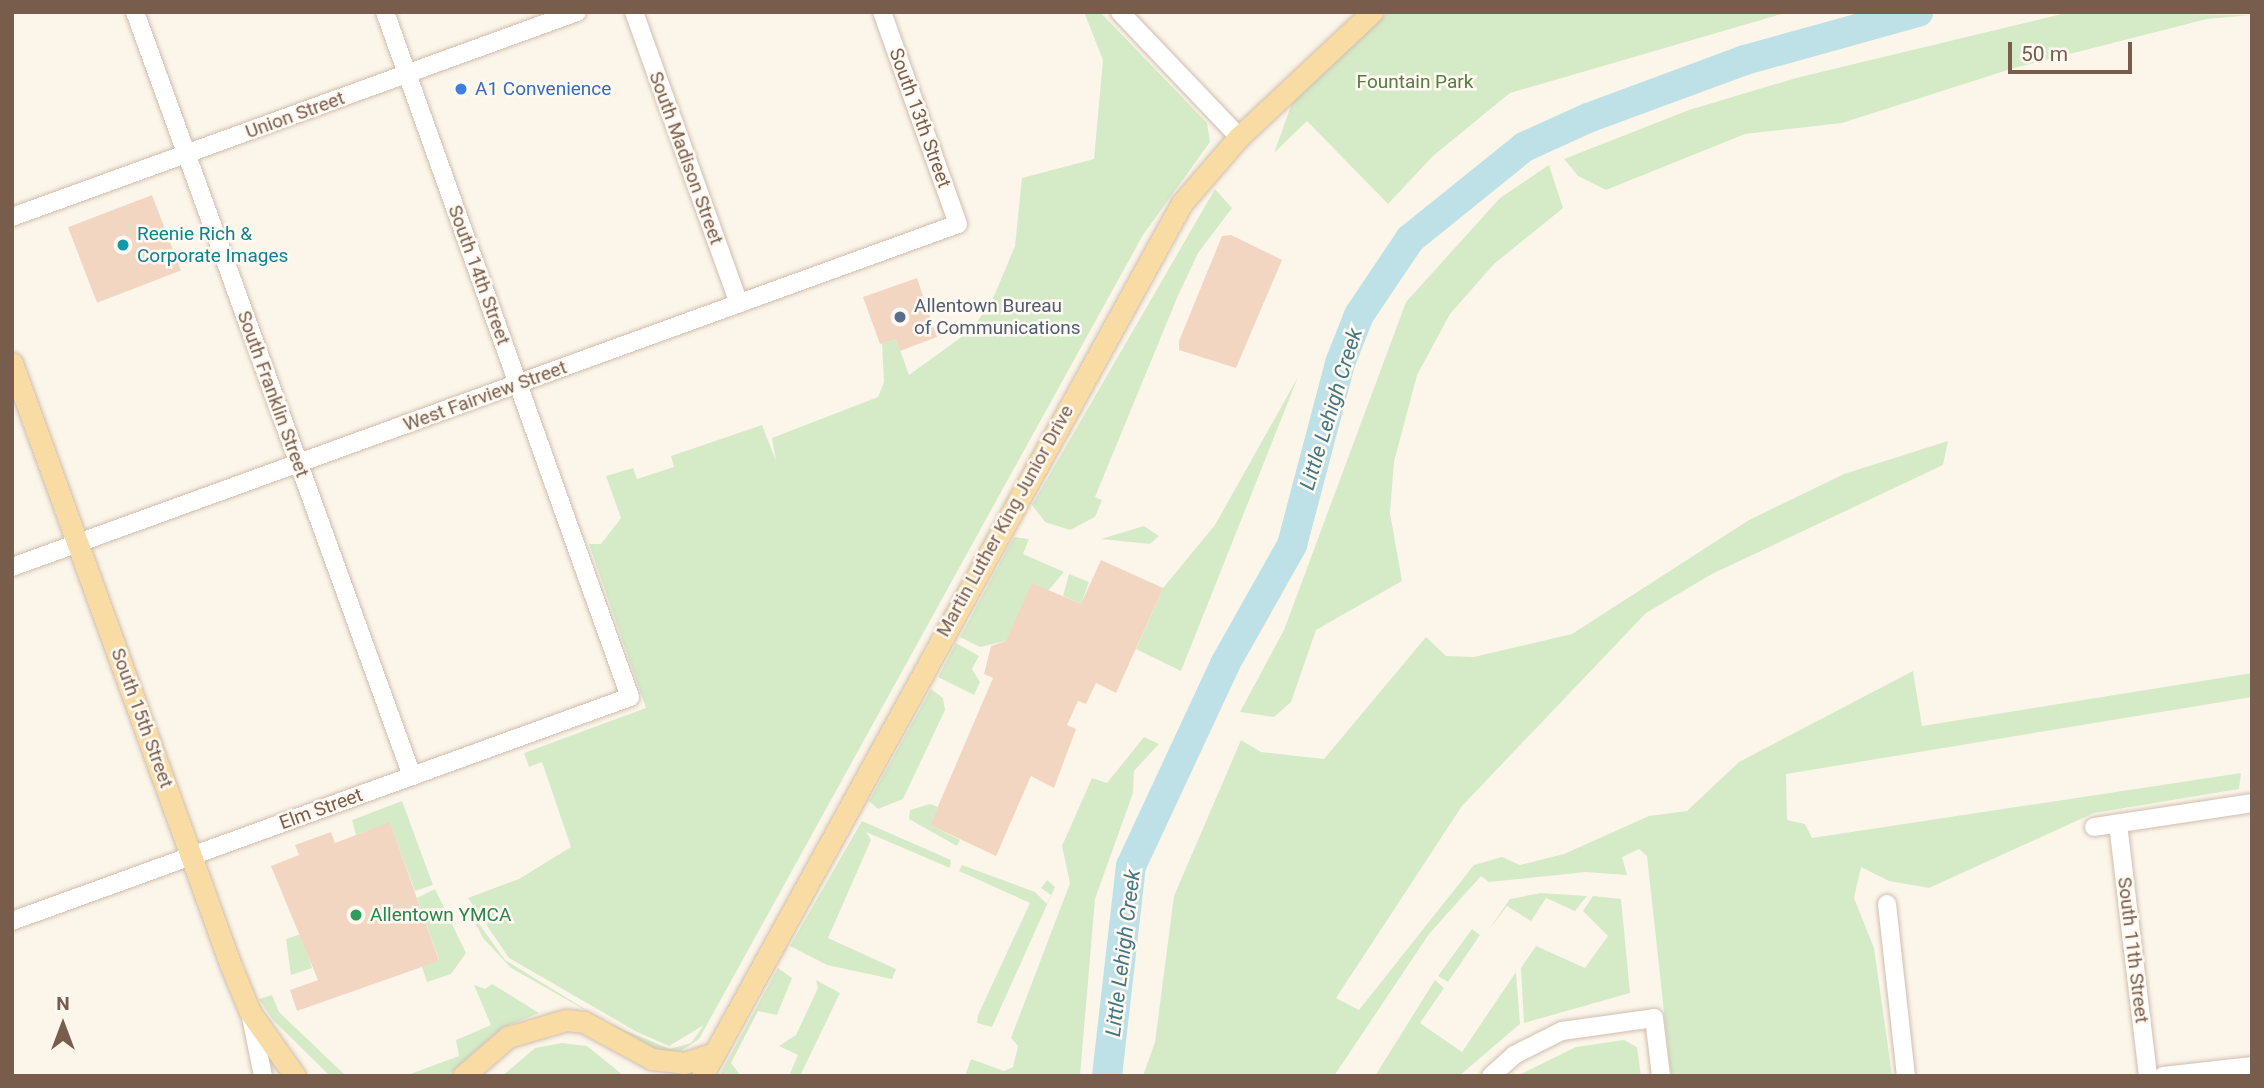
<!DOCTYPE html>
<style>
body{margin:0}
#map{position:relative;width:2264px;height:1088px;overflow:hidden;background:#fcf6ea;font-family:Roboto,sans-serif}
div>[style]{position:absolute}
.green>*{inset:0;background:#d5ebc8}
.river>*{height:30px;margin:-15px;padding:0 15px;transform-origin:15px;border-radius:15px;background:#bee0e7}
.building>*{inset:0;background:#f2d6c2;transform-origin:0 0}
.roads{filter:drop-shadow(0 0 2px #cfbeaf) drop-shadow(0 0 2px #cfbeaf)}
.minor>*{height:18px;margin:-9px;padding:0 9px;transform-origin:9px;border-radius:9px;background:#fff}
.major>*{height:21px;margin:-10.5px;padding:0 10.5px;transform-origin:10.5px;border-radius:10.5px;background:#f9dba4}
.dots>*{width:19px;height:19px;translate:-50% -50%;box-sizing:border-box;border:4px solid #fff9f1;border-radius:50%}
span{translate:-50% -50%;white-space:nowrap;text-align:center;line-height:1.15;-webkit-text-stroke:5px #fff9f1;paint-order:stroke}
.park-label{font-size:19px;color:#547d44}
.shop-label{font-size:19px;color:#366cbe}
.left{translate:0 -50%;text-align:left}
.street-label{font-size:19px;color:#785d4d}
.culture-label{font-size:19px;color:#0d838f}
.service-label{font-size:19px;color:#4e5e75}
.leisure-label{font-size:19px;color:#27864d}
.water-label{font-size:21px;color:#437783;font-style:italic}
.frame{position:absolute;inset:0;border:14px solid #785d4d;pointer-events:none}
.north{position:absolute;left:28px;top:990px;width:70px;height:70px;-webkit-text-stroke:5px #fff9f1;paint-order:stroke;rotate:0deg;font-size:19px;font-weight:700;line-height:28px;text-align:center;color:#785d4d}
.north::after{content:'';display:block;margin:auto;width:24px;height:32px;background:#785d4d;clip-path:polygon(50% 0,100% 100%,50% 72%,0 100%)}
.scale{position:absolute;left:2008px;top:42px;width:124px;height:32px;box-sizing:border-box;border:4px solid #785d4d;border-top:0;padding-left:9px;font-size:21px;line-height:24px;white-space:nowrap;color:#785d4d;-webkit-text-stroke:5px #fff9f1;paint-order:stroke}
</style>
<div id="map">
<div class="green">
<i style="clip-path:polygon(1084px 12px,1100px 12px,1207px 123px,1210px 142px,1143px 235px,699px 1039px,681px 1051px,659px 1051px,607px 1023px,670px 1049px,691px 1043px,704px 1025px,669px 1046px,637px 1032px,509px 958px,468px 898px,519px 879px,571px 847px,542px 762px,529px 767px,524px 753px,646px 708px,589px 544px,601px 544px,621px 518px,606px 476px,633px 468px,637px 479px,674px 467px,671px 456px,762px 425px,776px 461px,772px 438px,878px 397px,884px 382px,882px 343px,896px 339px,909px 375px,971px 330px,992px 301px,1015px 246px,1022px 178px,1094px 159px,1103px 60px)"></i>
<i style="clip-path:polygon(1388px 12px,1789px 12px,1510px 93px,1433px 156px,1388px 204px,1307px 121px,1274px 153px,1292px 103px)"></i>
<i style="clip-path:polygon(2070px 12px,2252px 15px,2207px 19px,2014px 68px,1842px 123px,1745px 134px,1606px 190px,1578px 176px,1564px 159px,1689px 110px,1796px 78px)"></i>
<i style="clip-path:polygon(1549px 165px,1563px 208px,1494px 264px,1450px 314px,1417px 375px,1394px 462px,1390px 513px,1402px 581px,1316px 630px,1291px 702px,1274px 717px,1240px 712px,1284px 630px,1406px 302px,1500px 198px)"></i>
<i style="clip-path:polygon(1215px 189px,1232px 208px,1198px 253px,1177px 298px,1095px 497px,1102px 500px,1095px 517px,1070px 530px,1045px 522px,1032px 505px)"></i>
<i style="clip-path:polygon(1298px 377px,1181px 671px,1136px 649px,1163px 588px,1215px 525px)"></i>
<i style="clip-path:polygon(1948px 441px,1943px 465px,1712px 574px,1646px 613px,1462px 806px,1336px 998px,1359px 1010px,1474px 865px,1502px 857px,1520px 865px,1564px 854px,1649px 816px,1687px 811px,1739px 762px,1913px 671px,1922px 726px,2252px 673px,2252px 697px,1786px 774px,1787px 820px,1805px 824px,1812px 838px,2241px 773px,2239px 789px,2094px 813px,1929px 888px,1889px 881px,1861px 867px,1854px 898px,1874px 948px,1892px 1076px,1671px 1076px,1647px 856px,1639px 849px,1622px 857px,1627px 875px,1586px 872px,1489px 882px,1481px 876px,1429px 934px,1334px 1076px,1143px 1076px,1155px 1042px,1174px 896px,1241px 740px,1261px 752px,1324px 759px,1426px 637px,1446px 656px,1474px 657px,1572px 634px,1749px 520px,1844px 474px)"></i>
<i style="clip-path:polygon(1144px 526px,1159px 536px,1150px 544px,1101px 539px)"></i>
<i style="clip-path:polygon(1014px 537px,1029px 539px,1023px 554px,1064px 572px,1006px 641px,980px 647px,960px 637px)"></i>
<i style="clip-path:polygon(1069px 574px,1089px 582px,1081px 604px,1063px 596px)"></i>
<i style="clip-path:polygon(956px 643px,979px 656px,972px 669px,980px 682px,974px 695px,938px 677px)"></i>
<i style="clip-path:polygon(931px 689px,943px 698px,945px 710px,903px 799px,878px 809px,869px 801px)"></i>
<i style="clip-path:polygon(1144px 737px,1159px 744px,1134px 771px,1133px 793px,1095px 899px,1080px 1076px,965px 1076px,971px 1059px,1004px 1071px,1013px 1067px,1018px 1046px,1011px 1038px,1070px 883px,1062px 846px,1092px 778px,1107px 783px)"></i>
<i style="clip-path:polygon(402px 801px,433px 885px,415px 891px,390px 823px,356px 835px,352px 820px)"></i>
<i style="clip-path:polygon(930px 804px,938px 807px,930px 825px,960px 840px,957px 846px,909px 819px,910px 810px)"></i>
<i style="clip-path:polygon(862px 821px,951px 860px,950px 868px,866px 832px,871px 840px,828px 938px,896px 969px,892px 979px,827px 965px,790px 946px)"></i>
<i style="clip-path:polygon(962px 865px,1035px 892px,1047px 904px,1051px 895px,1041px 888px,1047px 880px,1055px 887px,992px 1027px,977px 1023px,978px 1015px,1030px 903px,959px 871px)"></i>
<i style="clip-path:polygon(435px 889px,466px 953px,451px 974px,427px 982px,422px 967px,439px 960px,417px 898px)"></i>
<i style="clip-path:polygon(1541px 893px,1587px 896px,1575px 911px,1546px 898px,1531px 921px,1507px 906px,1487px 932px,1510px 899px)"></i>
<i style="clip-path:polygon(1593px 896px,1621px 899px,1630px 993px,1524px 1023px,1521px 968px,1536px 946px,1585px 968px,1608px 936px,1583px 911px)"></i>
<i style="clip-path:polygon(467px 907px,505px 960px,601px 1019px,511px 968px,483px 938px)"></i>
<i style="clip-path:polygon(1472px 929px,1480px 935px,1448px 982px,1438px 976px)"></i>
<i style="clip-path:polygon(301px 934px,312px 968px,291px 975px,286px 939px)"></i>
<i style="clip-path:polygon(778px 968px,792px 978px,777px 1015px,758px 1011px,731px 1063px,741px 1076px,719px 1076px)"></i>
<i style="clip-path:polygon(1516px 972px,1520px 1024px,1459px 1076px,1375px 1076px,1435px 980px,1444px 988px,1420px 1023px,1462px 1052px)"></i>
<i style="clip-path:polygon(816px 980px,840px 993px,800px 1076px,789px 1076px,798px 1055px,779px 1046px,796px 1035px,818px 988px)"></i>
<i style="clip-path:polygon(492px 984px,539px 1013px,502px 1028px,447px 1076px,405px 1076px,459px 1056px,456px 1040px,491px 1025px,474px 985px,485px 989px)"></i>
<i style="clip-path:polygon(272px 995px,279px 1012px,346px 1076px,330px 1076px,273px 1020px,259px 999px)"></i>
<i style="clip-path:polygon(1624px 1040px,1637px 1047px,1641px 1076px,1517px 1076px,1576px 1047px)"></i>
<i style="clip-path:polygon(562px 1043px,587px 1046px,624px 1076px,502px 1076px,535px 1048px)"></i>
</div>
<div class="river">
<i style="left:1107px;top:1076px;width:211px;rotate:-83.5deg"></i>
<i style="left:1131px;top:866px;width:223px;rotate:-65deg"></i>
<i style="left:1225px;top:664px;width:137px;rotate:-60.6deg"></i>
<i style="left:1292px;top:545px;width:188px;rotate:-75.2deg"></i>
<i style="left:1340px;top:363px;width:52px;rotate:-68.4deg"></i>
<i style="left:1359px;top:315px;width:92px;rotate:-56.1deg"></i>
<i style="left:1410px;top:239px;width:146px;rotate:-38.9deg"></i>
<i style="left:1524px;top:147px;width:70px;rotate:-24.4deg"></i>
<i style="left:1588px;top:118px;width:167px;rotate:-20.3deg"></i>
<i style="left:1745px;top:60px;width:180px;rotate:-15.5deg"></i>
</div>
<div class="building">
<i style="left:152px;top:195px;width:81px;height:90px;rotate:69deg"></i>
<i style="clip-path:polygon(1231px 235px,1282px 260px,1236px 368px,1179px 350px,1179px 341px,1222px 236px)"></i>
<i style="clip-path:polygon(917px 278px,937px 337px,900px 351px,896px 339px,880px 344px,863px 297px)"></i>
<i style="clip-path:polygon(1101px 560px,1163px 588px,1116px 693px,1096px 683px,1086px 704px,1078px 701px,1067px 725px,1076px 729px,1054px 788px,1031px 776px,996px 856px,930px 825px,993px 678px,984px 674px,991px 646px,1006px 641px,1032px 583px,1081px 604px)"></i>
<i style="clip-path:polygon(390px 822px,439px 961px,297px 1011px,290px 990px,318px 980px,271px 866px,299px 855px,295px 845px,331px 832px,335px 843px)"></i>
</div>
<div class="roads">
<div class="minor">
<i style="left:135px;top:12px;width:813px;rotate:70.07deg"></i>
<i style="left:634px;top:12px;width:310px;rotate:70.2deg"></i>
<i style="left:1120px;top:12px;width:173px;rotate:46.4deg"></i>
<i style="left:12px;top:217px;width:601px;rotate:-19.94deg"></i>
<i style="left:12px;top:567px;width:1006px;rotate:-19.93deg"></i>
<i style="left:958px;top:224px;width:225px;rotate:-109.7deg"></i>
<i style="left:2118px;top:824px;width:254px;rotate:83.2deg"></i>
<i style="left:2094px;top:827px;width:160px;rotate:-8.6deg"></i>
<i style="left:1887px;top:904px;width:173px;rotate:83.7deg"></i>
<i style="left:12px;top:921px;width:657px;rotate:-19.92deg"></i>
<i style="left:630px;top:697px;width:727px;rotate:-109.68deg"></i>
<i style="left:250px;top:1012px;width:65px;rotate:78.5deg"></i>
<i style="left:1491px;top:1076px;width:31px;rotate:-42deg"></i>
<i style="left:1514px;top:1055px;width:54px;rotate:-26.6deg"></i>
<i style="left:1562px;top:1031px;width:93px;rotate:-8deg"></i>
<i style="left:1654px;top:1018px;width:58px;rotate:83.1deg"></i>
<i style="left:2163px;top:1076px;width:90px;rotate:-6.4deg"></i>
</div>
<div class="major">
<i style="left:12px;top:363px;width:642px;rotate:70.04deg"></i>
<i style="left:231px;top:966px;width:50px;rotate:67.6deg"></i>
<i style="left:250px;top:1012px;width:78px;rotate:54.9deg"></i>
<i style="left:463px;top:1076px;width:60px;rotate:-40.9deg"></i>
<i style="left:508px;top:1037px;width:60px;rotate:-16.3deg"></i>
<i style="left:566px;top:1020px;width:18px;rotate:6deg"></i>
<i style="left:584px;top:1022px;width:77px;rotate:28.6deg"></i>
<i style="left:652px;top:1059px;width:32px;rotate:7deg"></i>
<i style="left:684px;top:1063px;width:33px;rotate:-18deg"></i>
<i style="left:702px;top:1076px;width:996px;rotate:-61.2deg"></i>
<i style="left:1182px;top:203px;width:87px;rotate:-49.2deg"></i>
<i style="left:1239px;top:137px;width:183px;rotate:-43.2deg"></i>
</div>
</div>
<div class="dots">
<i style="left:461px;top:89px;background:#3f7fe0"></i>
<i style="left:123px;top:245px;background:#0f9aa8"></i>
<i style="left:900px;top:317px;background:#5c6f8a"></i>
<i style="left:356px;top:915px;background:#2e9e5b"></i>
</div>
<div class="park-label">
<span style="left:1415px;top:82px">Fountain Park</span>
</div>
<div class="shop-label">
<span class="left" style="left:475px;top:89px">A1 Convenience</span>
</div>
<div class="street-label">
<span style="left:295px;top:115px;rotate:-20deg">Union Street</span>
<span style="left:920px;top:118px;rotate:70deg">South 13th Street</span>
<span style="left:686px;top:158px;rotate:70deg">South Madison Street</span>
<span style="left:479px;top:275px;rotate:70deg">South 14th Street</span>
<span style="left:273px;top:394px;rotate:70deg">South Franklin Street</span>
<span style="left:485px;top:396px;rotate:-20deg">West Fairview Street</span>
<span style="left:1005px;top:521px;rotate:-61deg">Martin Luther King Junior Drive</span>
<span style="left:142px;top:718px;rotate:70deg">South 15th Street</span>
<span style="left:321px;top:809px;rotate:-20deg">Elm Street</span>
<span style="left:2133px;top:950px;rotate:83deg">South 11th Street</span>
</div>
<div class="culture-label">
<span class="left" style="left:137px;top:245px">Reenie Rich &amp;<br>Corporate Images</span>
</div>
<div class="service-label">
<span class="left" style="left:914px;top:317px">Allentown Bureau<br>of Communications</span>
</div>
<div class="leisure-label">
<span class="left" style="left:370px;top:915px">Allentown YMCA</span>
</div>
<div class="water-label">
<span style="left:1331px;top:409px;rotate:-73deg">Little Lehigh Creek</span>
<span style="left:1123px;top:953px;rotate:-83deg">Little Lehigh Creek</span>
</div>
<div class="frame"></div>
<div class="north">N</div>
<div class="scale">50 m</div>
</div>
